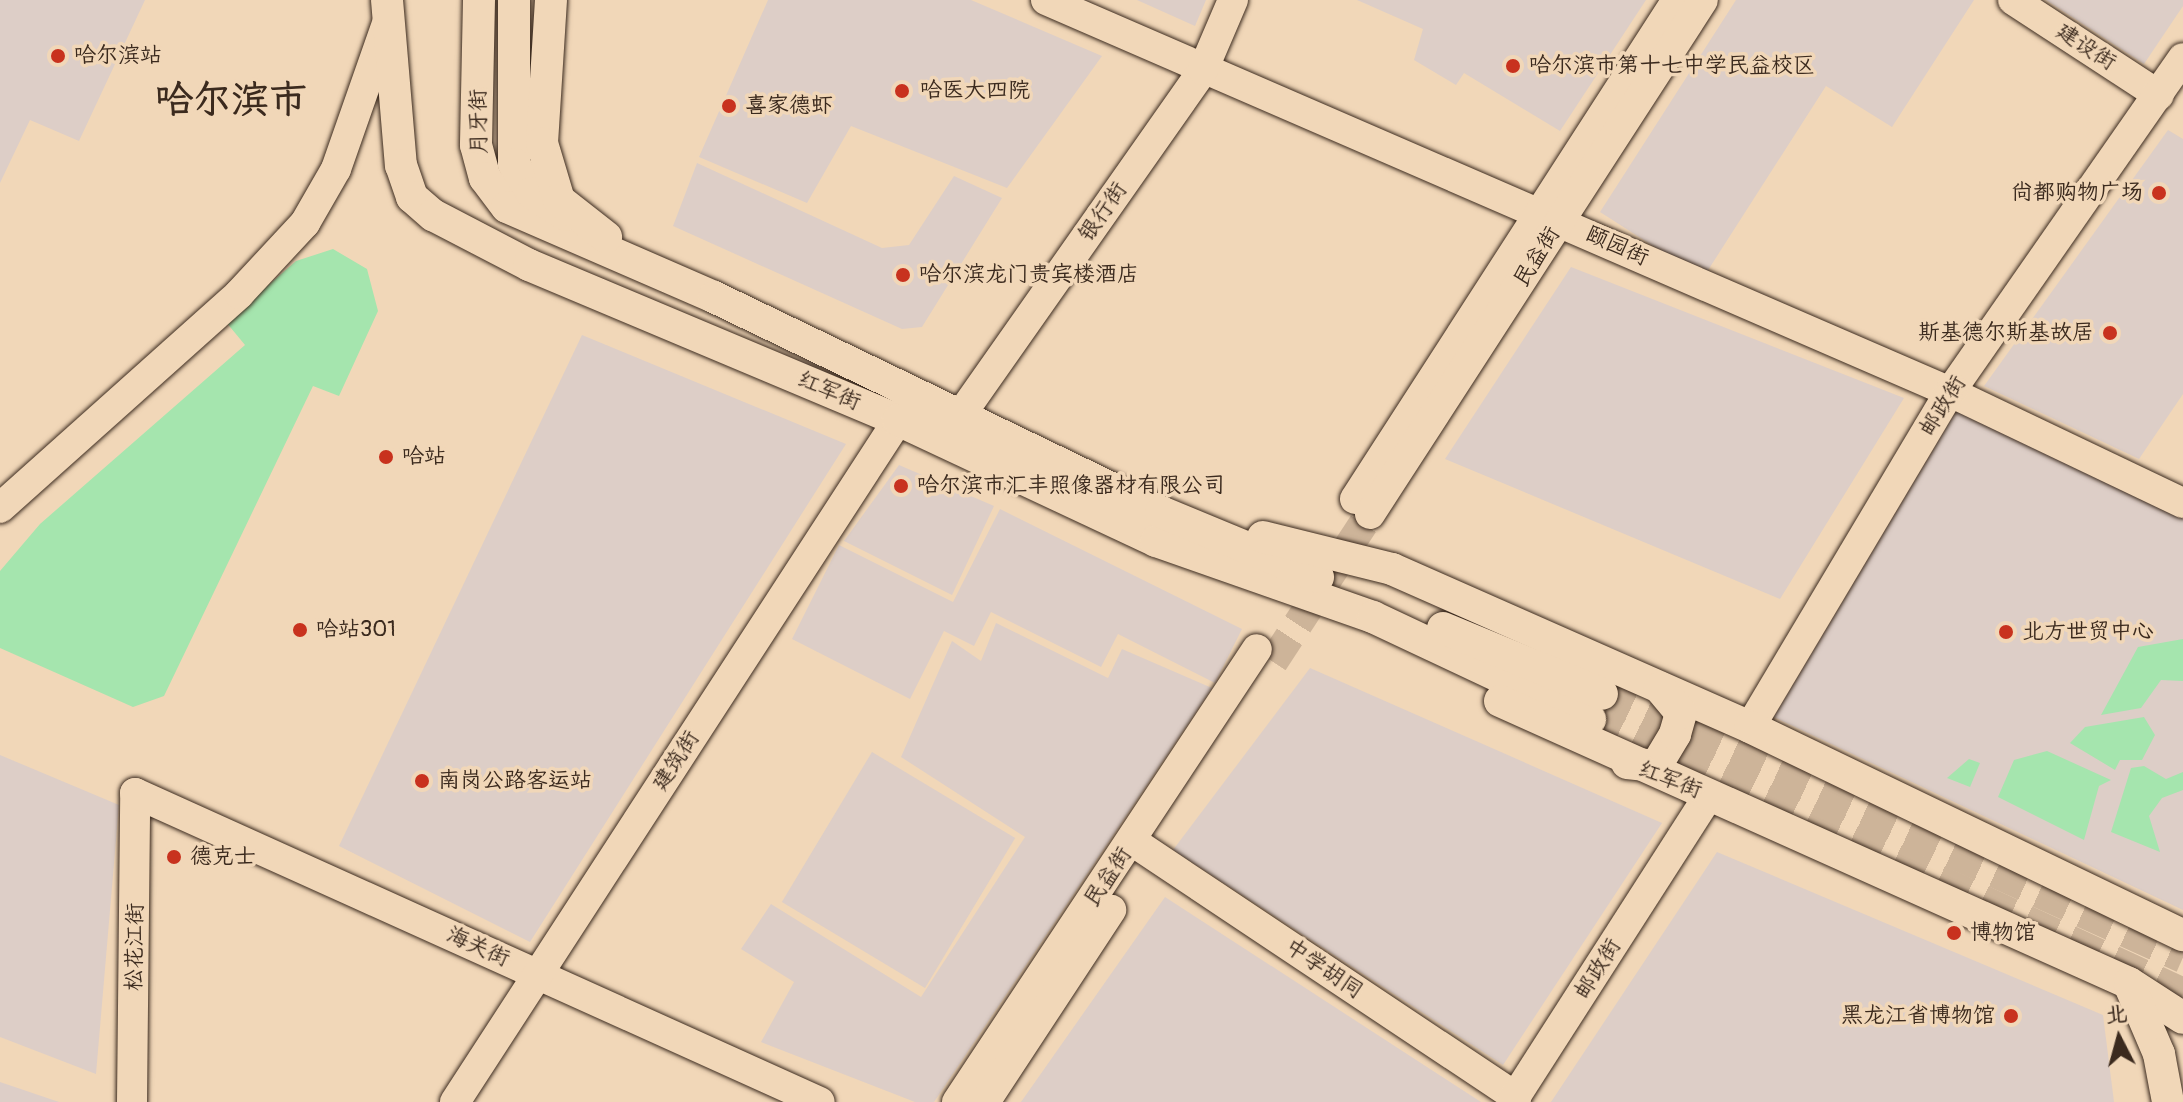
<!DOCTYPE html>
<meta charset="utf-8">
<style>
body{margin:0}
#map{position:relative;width:2183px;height:1102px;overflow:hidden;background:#f1d7b8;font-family:Pangolin,"LXGW WenKai TC",sans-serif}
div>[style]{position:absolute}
.built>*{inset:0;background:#ddcec7;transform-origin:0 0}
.green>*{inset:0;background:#a5e5ae}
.secondary-tunnel>*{height:30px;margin-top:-15px;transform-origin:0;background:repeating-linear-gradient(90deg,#cdb499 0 30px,transparent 0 45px)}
.primary-tunnel>*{height:32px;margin-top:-16px;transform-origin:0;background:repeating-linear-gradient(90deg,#cdb499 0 32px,transparent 0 48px)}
.roads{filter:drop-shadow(0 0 2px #3b2a1e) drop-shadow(0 0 2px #3b2a1e)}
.secondary>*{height:30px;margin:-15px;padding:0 15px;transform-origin:15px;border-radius:15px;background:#f1d7b8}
.primary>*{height:32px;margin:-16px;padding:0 16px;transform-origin:16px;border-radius:16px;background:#f1d7b8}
.dots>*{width:22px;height:22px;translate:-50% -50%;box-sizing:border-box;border:4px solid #f1d7b8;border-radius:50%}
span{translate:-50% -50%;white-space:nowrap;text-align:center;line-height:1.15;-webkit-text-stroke:7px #f1d7b8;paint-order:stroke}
.street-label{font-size:22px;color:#3b2a1e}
.poi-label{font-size:22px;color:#3b2a1e}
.left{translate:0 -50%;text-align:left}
.right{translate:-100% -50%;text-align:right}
.town-label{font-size:38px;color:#3b2a1e;font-weight:700}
.north{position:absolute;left:2079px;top:998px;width:80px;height:80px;-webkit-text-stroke:6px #f1d7b8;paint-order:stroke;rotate:354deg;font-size:22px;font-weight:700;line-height:32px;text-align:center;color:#3b2a1e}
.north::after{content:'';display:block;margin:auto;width:28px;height:36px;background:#3b2a1e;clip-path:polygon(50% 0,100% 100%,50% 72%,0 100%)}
</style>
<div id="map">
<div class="built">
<i style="clip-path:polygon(0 0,145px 0,79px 141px,30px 120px,0 183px)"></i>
<i style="clip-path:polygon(768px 0,971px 0,1102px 56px,1007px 188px,851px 126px,807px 203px,699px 157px)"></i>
<i style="clip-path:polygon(1137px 0,1206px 0,1195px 26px)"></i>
<i style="clip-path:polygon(1357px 0,1646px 0,1560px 131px,1464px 73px,1456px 85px,1414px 60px,1423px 29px)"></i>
<i style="clip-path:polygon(1736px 0,1974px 0,1892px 127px,1826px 86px,1703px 278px,1600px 212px)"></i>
<i style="clip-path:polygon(2046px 0,2183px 0,2183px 6px,2144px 64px)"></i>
<i style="clip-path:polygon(2168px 130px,2183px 139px,2183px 394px,2139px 459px,1984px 386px)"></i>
<i style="clip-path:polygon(697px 163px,882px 248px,909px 245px,954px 176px,1002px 198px,922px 327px,902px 329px,673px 226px)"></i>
<i style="clip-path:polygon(1571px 267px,1904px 398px,1780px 599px,1445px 459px)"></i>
<i style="clip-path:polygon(582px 335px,846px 444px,530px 942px,339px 846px)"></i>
<i style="clip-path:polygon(1957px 410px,2183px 518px,2183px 910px,1774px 717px)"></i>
<i style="clip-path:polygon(899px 465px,994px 506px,952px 595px,844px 541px)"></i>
<i style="clip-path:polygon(1000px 509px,1242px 629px,1215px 683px,1118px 634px,1101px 667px,991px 612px,974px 646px,944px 631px,910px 699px,792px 639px,839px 545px,953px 602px)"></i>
<i style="clip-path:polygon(996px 623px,1108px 678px,1122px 649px,1212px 688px,934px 1102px,915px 1102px,761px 1042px,794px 982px,741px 949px,771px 904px,921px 997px,1025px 837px,901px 757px,952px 641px,981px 661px)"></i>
<i style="clip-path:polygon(1310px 668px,1662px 823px,1503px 1065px,1173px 850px)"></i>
<i style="left:872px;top:752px;width:167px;height:175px;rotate:31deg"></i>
<i style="clip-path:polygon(0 755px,119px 805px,96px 1074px,0 1037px)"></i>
<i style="clip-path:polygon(1717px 852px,2103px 1015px,2114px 1102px,1551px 1102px)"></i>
<i style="clip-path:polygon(1165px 897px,1481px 1102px,1021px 1102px)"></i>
<i style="clip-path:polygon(0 1082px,59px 1102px,0 1102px)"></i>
</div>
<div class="green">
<i style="clip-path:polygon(333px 249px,367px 269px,378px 311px,339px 396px,313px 386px,164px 696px,133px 707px,0 648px,0 571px,40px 524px,245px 345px,226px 322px,296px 261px)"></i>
<i style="clip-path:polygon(2183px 639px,2183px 681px,2161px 680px,2141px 708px,2101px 715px,2138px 647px)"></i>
<i style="clip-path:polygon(2144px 717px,2155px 735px,2142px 760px,2120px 760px,2115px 770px,2070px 743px,2085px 727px)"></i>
<i style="clip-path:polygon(2047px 751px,2111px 780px,2099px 786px,2084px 840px,1998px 797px,2014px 760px)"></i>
<i style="clip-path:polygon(1969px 759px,1980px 763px,1970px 787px,1947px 778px)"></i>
<i style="clip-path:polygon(2144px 766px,2166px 779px,2183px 772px,2183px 790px,2162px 798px,2149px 816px,2160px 852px,2111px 832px,2131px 768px)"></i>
</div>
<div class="secondary-tunnel">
<i style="left:1273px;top:662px;width:177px;rotate:-56.8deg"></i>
</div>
<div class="primary-tunnel">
<i style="left:1602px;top:694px;width:638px;rotate:24.35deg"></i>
<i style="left:1590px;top:719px;width:654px;rotate:24.88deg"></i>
</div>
<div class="roads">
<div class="secondary">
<i style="left:1046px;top:0;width:985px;rotate:23.44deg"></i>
<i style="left:1950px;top:392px;width:258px;rotate:25.5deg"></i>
<i style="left:2013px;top:0;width:174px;rotate:33.1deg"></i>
<i style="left:960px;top:416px;width:423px;rotate:-54.9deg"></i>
<i style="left:1203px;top:70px;width:76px;rotate:-66.8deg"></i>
<i style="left:1355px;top:499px;width:594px;rotate:-57.17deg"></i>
<i style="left:0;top:508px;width:321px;rotate:-41.8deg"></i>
<i style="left:239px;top:294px;width:97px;rotate:-47.1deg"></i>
<i style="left:305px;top:223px;width:62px;rotate:-60.1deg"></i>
<i style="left:336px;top:169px;width:155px;rotate:-70.7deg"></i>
<i style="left:1370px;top:514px;width:612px;rotate:-57.06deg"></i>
<i style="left:1750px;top:727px;width:390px;rotate:-59.2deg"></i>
<i style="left:1950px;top:392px;width:407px;rotate:-55.1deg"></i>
<i style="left:1132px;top:841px;width:462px;rotate:33.7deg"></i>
<i style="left:132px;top:1102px;width:309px;rotate:-89.4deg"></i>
<i style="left:135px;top:793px;width:751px;rotate:24.28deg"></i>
<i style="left:455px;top:1102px;width:813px;rotate:-56.99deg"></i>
<i style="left:957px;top:1102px;width:543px;rotate:-56.49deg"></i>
<i style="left:985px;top:1102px;width:230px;rotate:-56.7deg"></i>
<i style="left:1512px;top:1102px;width:365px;rotate:-57.3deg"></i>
</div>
<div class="primary">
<i style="left:387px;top:0;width:166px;rotate:85.2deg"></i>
<i style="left:401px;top:165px;width:34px;rotate:71deg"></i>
<i style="left:412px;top:197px;width:28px;rotate:41deg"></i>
<i style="left:433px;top:215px;width:108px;rotate:27.5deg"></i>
<i style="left:529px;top:265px;width:400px;rotate:22.8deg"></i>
<i style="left:898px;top:420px;width:285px;rotate:25.1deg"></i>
<i style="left:1156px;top:541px;width:230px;rotate:19.3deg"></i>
<i style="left:1373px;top:617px;width:240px;rotate:25.2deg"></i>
<i style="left:479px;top:0;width:145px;rotate:91.2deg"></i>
<i style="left:476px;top:145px;width:34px;rotate:75deg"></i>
<i style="left:485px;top:178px;width:36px;rotate:53deg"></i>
<i style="left:507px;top:207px;width:226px;rotate:23.5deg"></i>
<i style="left:714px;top:297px;width:496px;rotate:25.7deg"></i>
<i style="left:1161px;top:512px;width:170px;rotate:22.5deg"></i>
<i style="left:514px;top:0;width:164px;rotate:90deg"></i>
<i style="left:514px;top:164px;width:34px;rotate:58deg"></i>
<i style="left:532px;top:193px;width:40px;rotate:32.9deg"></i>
<i style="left:551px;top:0;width:143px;rotate:93.6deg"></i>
<i style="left:542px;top:143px;width:59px;rotate:73.4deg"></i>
<i style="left:559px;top:200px;width:60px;rotate:38.2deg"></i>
<i style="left:1263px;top:537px;width:133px;rotate:13.9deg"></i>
<i style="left:1392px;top:569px;width:391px;rotate:23.8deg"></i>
<i style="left:1750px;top:727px;width:480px;rotate:25.7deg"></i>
<i style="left:1443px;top:628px;width:172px;rotate:22.5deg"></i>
<i style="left:1500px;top:701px;width:689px;rotate:24.15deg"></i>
<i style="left:2129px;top:983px;width:64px;rotate:32.9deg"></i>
<i style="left:1627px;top:763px;width:29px;rotate:6deg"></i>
<i style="left:1656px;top:766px;width:37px;rotate:-59deg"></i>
<i style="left:1675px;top:734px;width:22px;rotate:-74deg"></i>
<i style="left:1681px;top:713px;width:33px;rotate:-130deg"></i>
<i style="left:2130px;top:986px;width:74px;rotate:66.9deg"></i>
<i style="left:2159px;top:1054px;width:49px;rotate:79.4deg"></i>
</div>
</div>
<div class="dots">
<i style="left:58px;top:56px;background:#c8321e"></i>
<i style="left:1513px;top:66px;background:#c8321e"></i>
<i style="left:902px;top:91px;background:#c8321e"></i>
<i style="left:729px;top:106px;background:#c8321e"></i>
<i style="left:2159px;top:193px;background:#c8321e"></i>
<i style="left:903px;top:275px;background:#c8321e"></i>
<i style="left:2110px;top:333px;background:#c8321e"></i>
<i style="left:386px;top:457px;background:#c8321e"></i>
<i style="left:901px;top:486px;background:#c8321e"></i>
<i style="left:300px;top:630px;background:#c8321e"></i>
<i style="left:2006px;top:632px;background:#c8321e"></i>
<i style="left:422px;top:781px;background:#c8321e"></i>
<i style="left:174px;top:857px;background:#c8321e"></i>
<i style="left:1954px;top:933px;background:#c8321e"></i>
<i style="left:2011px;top:1016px;background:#c8321e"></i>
</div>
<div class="street-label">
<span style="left:2086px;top:47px;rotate:33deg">建设街</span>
<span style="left:479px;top:122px;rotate:-91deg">月牙街</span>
<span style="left:1103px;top:212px;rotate:-55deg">银行街</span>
<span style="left:1617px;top:246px;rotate:24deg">颐园街</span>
<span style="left:1537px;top:257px;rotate:-58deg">民益街</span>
<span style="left:829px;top:391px;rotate:23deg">红军街</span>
<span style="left:1943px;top:406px;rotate:-58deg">邮政街</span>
<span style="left:676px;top:761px;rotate:-57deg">建筑街</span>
<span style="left:1670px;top:780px;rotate:21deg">红军街</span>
<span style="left:1108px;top:877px;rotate:-56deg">民益街</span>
<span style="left:135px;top:947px;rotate:-89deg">松花江街</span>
<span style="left:478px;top:947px;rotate:24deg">海关街</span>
<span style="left:1324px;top:969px;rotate:34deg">中学胡同</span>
<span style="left:1598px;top:969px;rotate:-58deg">邮政街</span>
</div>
<div class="poi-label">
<span class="left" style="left:74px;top:56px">哈尔滨站</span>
<span class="left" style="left:1529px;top:66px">哈尔滨市第十七中学民益校区</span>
<span class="left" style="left:920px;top:91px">哈医大四院</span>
<span class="left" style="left:745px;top:106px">喜家德虾</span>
<span class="right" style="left:2143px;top:193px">尚都购物广场</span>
<span class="left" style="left:919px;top:275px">哈尔滨龙门贵宾楼酒店</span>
<span class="right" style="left:2094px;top:333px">斯基德尔斯基故居</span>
<span class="left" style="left:402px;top:457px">哈站</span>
<span class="left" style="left:917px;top:486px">哈尔滨市汇丰照像器材有限公司</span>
<span class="left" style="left:316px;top:630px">哈站301</span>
<span class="left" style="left:2022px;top:632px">北方世贸中心</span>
<span class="left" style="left:438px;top:781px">南岗公路客运站</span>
<span class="left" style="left:190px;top:857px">德克士</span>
<span class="left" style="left:1970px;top:933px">博物馆</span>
<span class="right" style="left:1995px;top:1016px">黑龙江省博物馆</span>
</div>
<div class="town-label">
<span style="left:231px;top:101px">哈尔滨市</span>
</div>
<div class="north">北</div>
</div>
